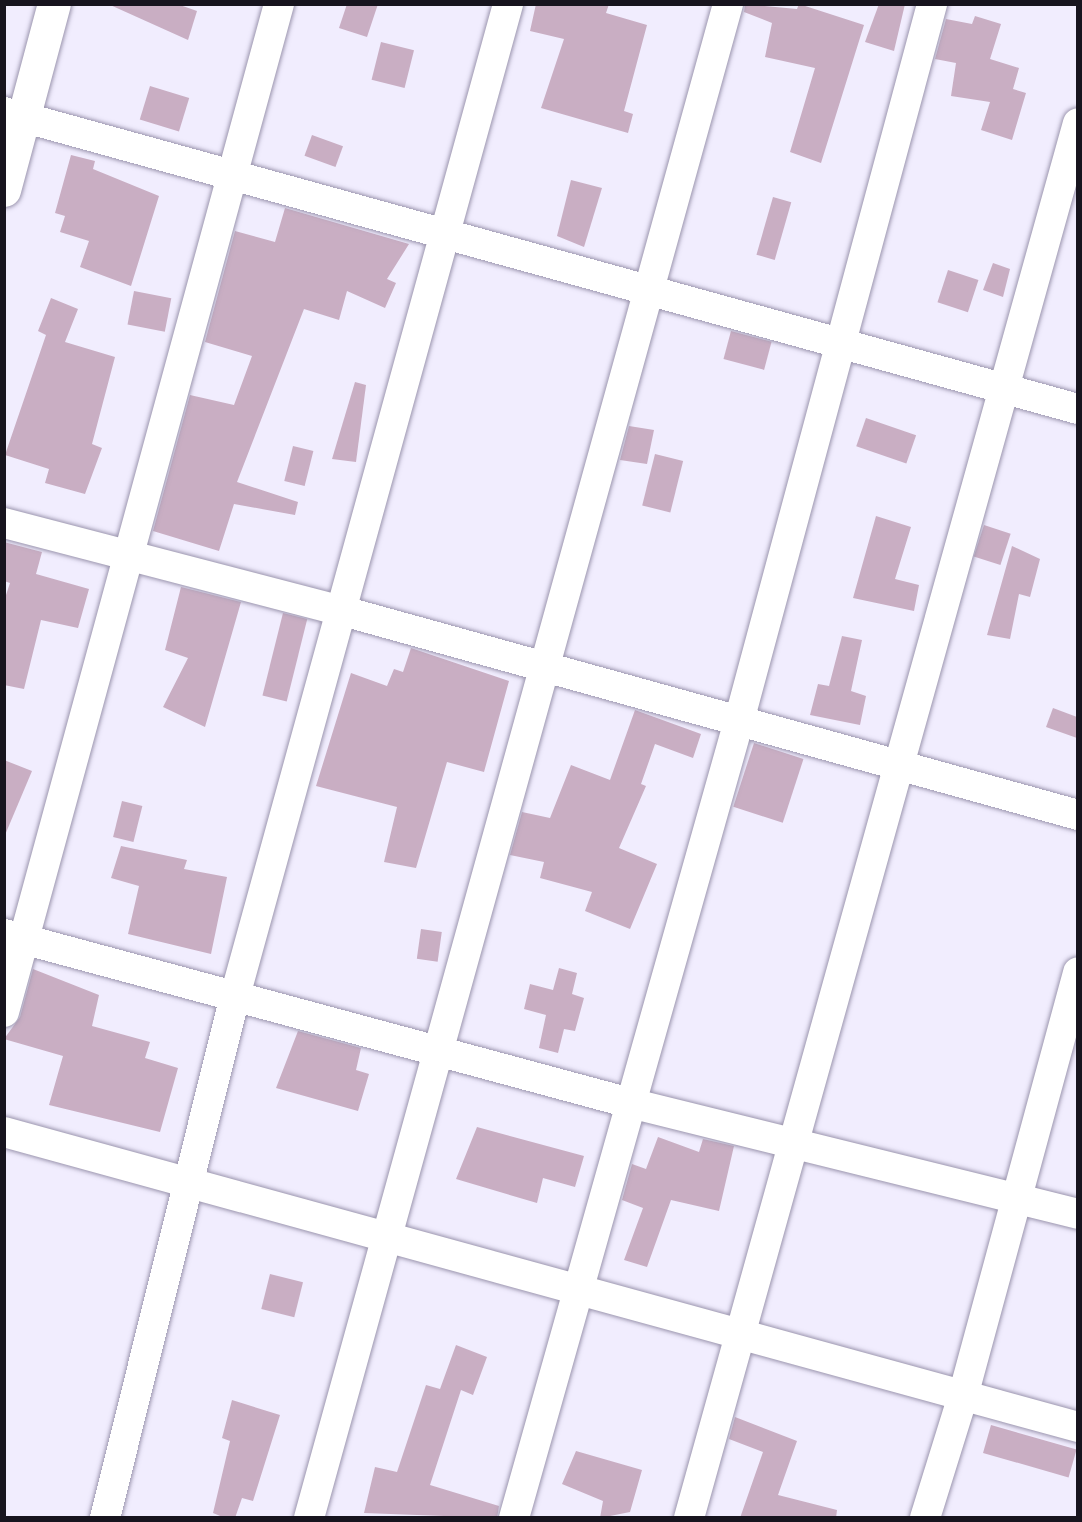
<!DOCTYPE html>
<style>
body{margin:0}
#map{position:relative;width:1082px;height:1522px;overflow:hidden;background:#f1edfe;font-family:"DejaVu Sans",sans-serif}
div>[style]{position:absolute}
.building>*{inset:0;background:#c9aec3;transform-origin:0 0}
.roads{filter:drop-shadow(0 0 2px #9b95ae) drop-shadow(0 0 2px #9b95ae)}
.minor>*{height:30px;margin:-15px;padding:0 15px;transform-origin:15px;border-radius:15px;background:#fff}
.tertiary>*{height:33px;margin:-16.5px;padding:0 16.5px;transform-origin:16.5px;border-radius:16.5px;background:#fff}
span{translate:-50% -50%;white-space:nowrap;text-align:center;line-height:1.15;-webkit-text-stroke:4.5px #f1edfe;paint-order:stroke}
.frame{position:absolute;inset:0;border:6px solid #17141e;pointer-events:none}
</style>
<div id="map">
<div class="building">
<i style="clip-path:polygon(108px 4px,177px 4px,197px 11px,188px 40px)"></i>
<i style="clip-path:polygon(347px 4px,378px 4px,367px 37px,339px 28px)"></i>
<i style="clip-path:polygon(536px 4px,609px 4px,606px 13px,647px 25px,624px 111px,633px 114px,628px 133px,541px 108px,564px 39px,530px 31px)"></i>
<i style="clip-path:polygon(745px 4px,797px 9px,799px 4px,864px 25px,821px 163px,790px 152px,815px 68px,765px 57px,772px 23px,744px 12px)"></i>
<i style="clip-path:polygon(879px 4px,905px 4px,894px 51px,865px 42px)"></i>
<i style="clip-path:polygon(975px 16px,1001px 24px,990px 59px,1019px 68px,1013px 89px,1026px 93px,1012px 140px,981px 130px,990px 102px,951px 96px,956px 63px,935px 59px,946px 19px,972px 24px)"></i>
<i style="left:381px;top:42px;width:34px;height:39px;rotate:14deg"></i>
<i style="left:150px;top:86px;width:41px;height:35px;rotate:17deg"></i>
<i style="left:312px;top:135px;width:33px;height:22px;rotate:20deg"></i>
<i style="clip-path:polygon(71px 155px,95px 161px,93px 169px,159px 196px,131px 286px,80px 267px,89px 241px,60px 232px,65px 216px,55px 213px)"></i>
<i style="clip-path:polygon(571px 180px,602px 188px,584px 247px,557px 236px)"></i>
<i style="left:773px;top:197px;width:19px;height:60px;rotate:16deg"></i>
<i style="clip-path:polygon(285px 208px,409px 244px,387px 279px,396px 283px,385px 308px,347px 291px,339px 320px,304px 309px,237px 482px,298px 502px,295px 515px,234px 504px,219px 551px,153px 531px,190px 395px,234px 405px,252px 356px,205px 342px,235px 231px,275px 242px)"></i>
<i style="clip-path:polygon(993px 263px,1010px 269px,1003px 297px,983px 290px)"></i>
<i style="left:948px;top:270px;width:32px;height:34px;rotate:18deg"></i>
<i style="left:134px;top:291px;width:38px;height:34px;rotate:11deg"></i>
<i style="clip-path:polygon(51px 298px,78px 309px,65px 342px,115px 357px,92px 444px,102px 448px,85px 494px,45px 483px,49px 469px,5px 455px,46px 335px,38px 331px)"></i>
<i style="left:731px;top:331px;width:42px;height:29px;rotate:15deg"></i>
<i style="clip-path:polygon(355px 382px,366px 385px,356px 462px,332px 459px)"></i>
<i style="left:866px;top:418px;width:53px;height:30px;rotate:19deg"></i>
<i style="clip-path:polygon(629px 426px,654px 430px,647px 464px,620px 460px)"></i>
<i style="left:293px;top:446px;width:21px;height:36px;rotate:14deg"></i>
<i style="left:655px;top:454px;width:29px;height:53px;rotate:14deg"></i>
<i style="clip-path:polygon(876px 516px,911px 527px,895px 579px,919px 585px,914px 611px,853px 598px)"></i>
<i style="left:984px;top:525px;width:28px;height:33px;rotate:18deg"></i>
<i style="clip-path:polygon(4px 542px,42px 552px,36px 574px,89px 589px,78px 628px,41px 620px,24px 689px,4px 685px,4px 601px,10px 583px,4px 581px)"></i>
<i style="clip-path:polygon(1012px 546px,1040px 559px,1030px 597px,1019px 594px,1010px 639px,987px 635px)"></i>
<i style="clip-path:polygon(181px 587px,241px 602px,205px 727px,163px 707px,188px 658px,165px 650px)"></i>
<i style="left:283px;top:613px;width:25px;height:85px;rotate:14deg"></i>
<i style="clip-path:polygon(842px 636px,862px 640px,851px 691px,866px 696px,860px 725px,810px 715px,818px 684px,829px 686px)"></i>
<i style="clip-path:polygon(411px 648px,509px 681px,484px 772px,447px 762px,416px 868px,384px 862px,397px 807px,316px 786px,351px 673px,387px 686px,394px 669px,403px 672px)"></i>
<i style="clip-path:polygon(1053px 708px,1077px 717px,1077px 738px,1046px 727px)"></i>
<i style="clip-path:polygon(635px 710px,701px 734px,693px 758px,655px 744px,641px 784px,646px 786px,619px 848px,657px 864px,630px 929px,585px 911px,592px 892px,540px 878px,544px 862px,510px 855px,522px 812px,550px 818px,571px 765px,610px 780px)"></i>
<i style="left:754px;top:743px;width:52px;height:67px;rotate:18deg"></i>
<i style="clip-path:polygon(4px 760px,32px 771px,5px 835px,4px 835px)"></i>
<i style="left:122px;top:801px;width:21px;height:37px;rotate:14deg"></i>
<i style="clip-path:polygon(121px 846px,187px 860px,184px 869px,227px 877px,211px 954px,128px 934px,139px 886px,111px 878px)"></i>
<i style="left:421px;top:929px;width:21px;height:30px;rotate:8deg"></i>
<i style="clip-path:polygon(559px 968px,577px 973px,572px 994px,584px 998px,575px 1031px,564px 1029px,558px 1053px,539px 1048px,546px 1015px,524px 1009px,530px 984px,553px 990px)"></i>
<i style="clip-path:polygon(33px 969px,99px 995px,92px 1026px,150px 1042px,145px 1058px,178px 1068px,160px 1132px,49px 1105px,63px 1056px,4px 1039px,20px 1017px)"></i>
<i style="clip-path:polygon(298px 1031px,361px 1048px,356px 1070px,369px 1074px,358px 1111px,276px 1088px)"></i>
<i style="clip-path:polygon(477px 1127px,584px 1156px,575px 1187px,543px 1178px,537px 1203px,456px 1179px)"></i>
<i style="clip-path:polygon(658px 1137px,699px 1152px,703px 1139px,734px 1146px,719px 1211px,671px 1200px,647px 1267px,624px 1260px,643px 1208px,622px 1200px,632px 1164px,646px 1169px)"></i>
<i style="left:270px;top:1274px;width:34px;height:36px;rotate:14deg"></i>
<i style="clip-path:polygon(456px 1345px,487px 1357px,473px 1395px,461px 1390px,430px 1485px,499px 1506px,497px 1518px,364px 1513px,375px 1467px,397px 1472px,426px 1385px,440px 1389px)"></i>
<i style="clip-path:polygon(232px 1400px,280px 1415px,253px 1501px,242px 1498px,235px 1518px,225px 1518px,213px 1513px,230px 1441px,222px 1438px)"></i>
<i style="clip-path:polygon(735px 1417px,797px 1441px,778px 1495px,837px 1510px,836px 1518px,740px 1518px,763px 1452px,729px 1439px)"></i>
<i style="left:991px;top:1425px;width:89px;height:29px;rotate:16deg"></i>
<i style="clip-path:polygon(576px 1451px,642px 1470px,630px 1512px,600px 1518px,603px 1501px,562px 1484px)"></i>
</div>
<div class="roads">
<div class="minor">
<i style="left:4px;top:112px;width:1114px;rotate:15.46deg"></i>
<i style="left:4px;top:523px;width:350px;rotate:14.6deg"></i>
<i style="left:343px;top:611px;width:763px;rotate:15.51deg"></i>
<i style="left:4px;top:934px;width:648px;rotate:15.11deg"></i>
<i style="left:630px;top:1103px;width:462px;rotate:13.9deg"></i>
<i style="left:4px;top:1012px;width:1045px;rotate:-74.74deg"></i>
<i style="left:4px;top:1132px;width:1114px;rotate:15.36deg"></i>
<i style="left:105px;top:1518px;width:538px;rotate:-76.02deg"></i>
<i style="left:235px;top:996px;width:1029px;rotate:-74.61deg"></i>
<i style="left:309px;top:1518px;width:1571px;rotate:-74.53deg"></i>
<i style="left:514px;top:1518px;width:828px;rotate:-74.24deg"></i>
<i style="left:739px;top:721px;width:743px;rotate:-74.93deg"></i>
<i style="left:689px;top:1518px;width:1448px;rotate:-74.42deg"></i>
<i style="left:925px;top:1518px;width:128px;rotate:-72.7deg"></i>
<i style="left:963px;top:1396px;width:439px;rotate:-74.8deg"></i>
</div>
<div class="tertiary">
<i style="left:4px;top:190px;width:193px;rotate:-75deg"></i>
</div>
</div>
<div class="frame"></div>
</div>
